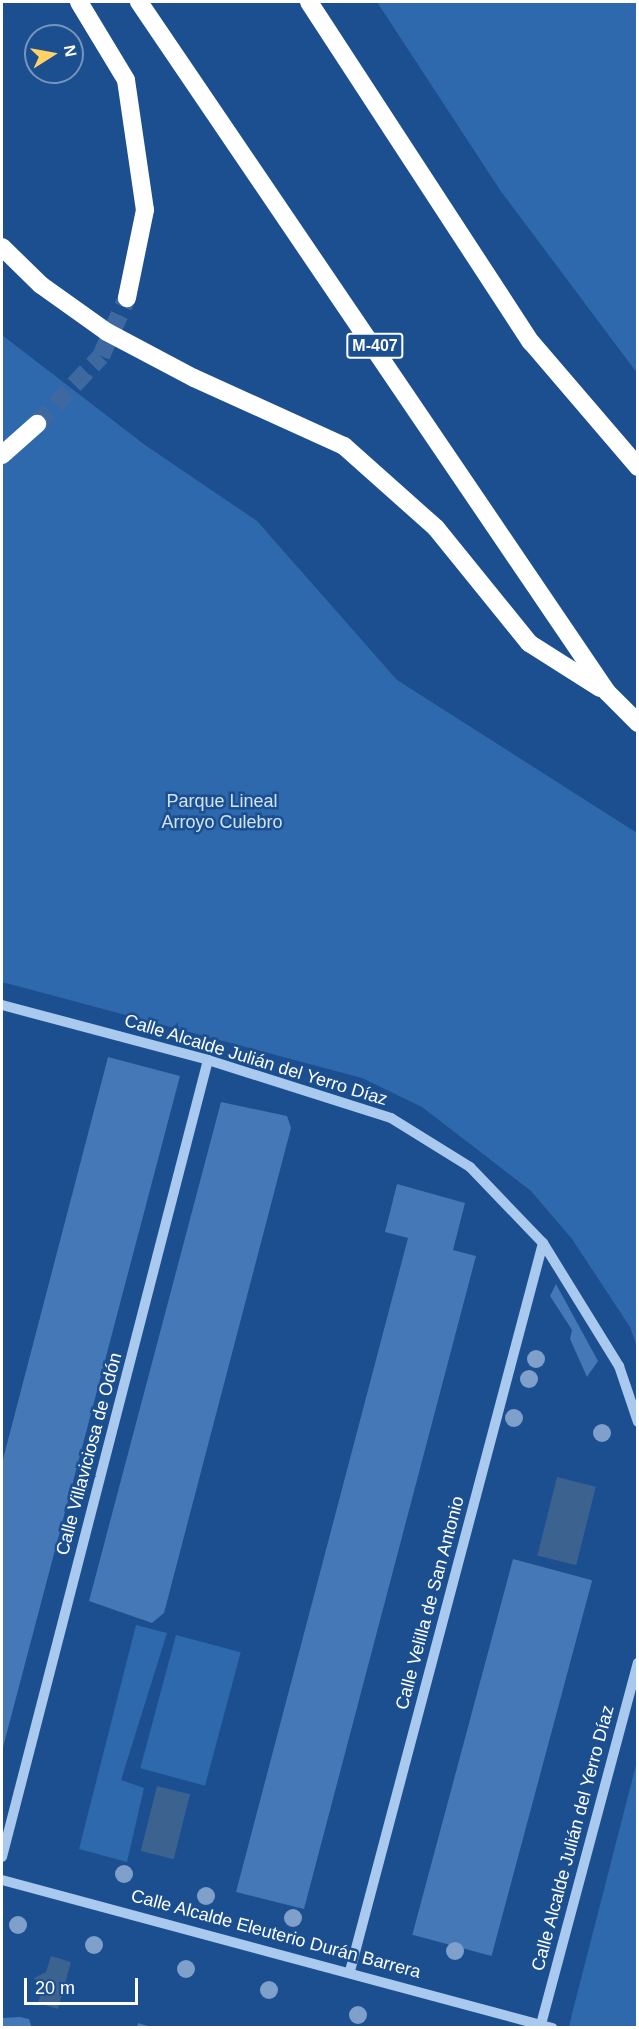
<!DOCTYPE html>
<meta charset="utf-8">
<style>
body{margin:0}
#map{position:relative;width:639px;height:2029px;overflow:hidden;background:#1b4f8f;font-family:Helvetica,sans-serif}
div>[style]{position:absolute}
.green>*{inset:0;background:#2e69ad;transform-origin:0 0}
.water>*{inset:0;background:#3c6290;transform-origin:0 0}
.building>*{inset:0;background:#4478b7;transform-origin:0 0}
.highway-tunnel>*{height:18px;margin-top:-9px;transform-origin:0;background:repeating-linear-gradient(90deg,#3d69a0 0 18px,transparent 0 27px)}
.minor>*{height:10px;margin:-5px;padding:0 5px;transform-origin:5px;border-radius:5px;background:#a9c9ee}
.highway>*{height:18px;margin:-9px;padding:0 9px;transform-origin:9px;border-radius:9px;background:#fff}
.highway-bridge>*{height:18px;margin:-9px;padding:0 9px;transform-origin:9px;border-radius:9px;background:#fff}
.trees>*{width:18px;height:18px;margin:-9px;border-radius:50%;background:#7ea0ca}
span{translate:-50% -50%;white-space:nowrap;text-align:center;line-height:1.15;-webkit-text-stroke:5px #1b4f8f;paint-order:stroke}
.shield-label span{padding:2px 4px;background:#1b4f8f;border:2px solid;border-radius:4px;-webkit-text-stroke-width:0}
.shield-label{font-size:16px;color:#fff;font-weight:700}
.park-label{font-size:18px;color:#cfe3fa}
.street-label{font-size:18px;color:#fff}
.frame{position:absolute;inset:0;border:3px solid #fff;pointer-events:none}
.north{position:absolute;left:24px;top:24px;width:60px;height:60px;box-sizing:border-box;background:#1b4f8f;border:2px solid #7695bc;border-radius:50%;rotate:79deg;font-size:16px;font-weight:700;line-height:24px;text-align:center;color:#fff}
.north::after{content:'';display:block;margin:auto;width:21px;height:27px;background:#ffd166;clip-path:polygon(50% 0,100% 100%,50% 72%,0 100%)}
.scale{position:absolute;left:24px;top:1978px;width:114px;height:27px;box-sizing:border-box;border:3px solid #fff;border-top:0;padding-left:8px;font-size:18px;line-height:21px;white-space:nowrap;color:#fff;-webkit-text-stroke:4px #1b4f8f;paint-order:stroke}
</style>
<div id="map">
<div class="green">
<i style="clip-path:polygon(377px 2px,637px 2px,637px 373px,500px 190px)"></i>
<i style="clip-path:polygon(2px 335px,145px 445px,257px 521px,397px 680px,637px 833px,637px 1347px,630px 1327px,572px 1239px,531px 1191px,422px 1107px,362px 1078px,2px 982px)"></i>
<i style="clip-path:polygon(136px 1625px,167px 1633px,121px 1780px,144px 1788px,127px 1862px,79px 1849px)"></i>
<i style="left:176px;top:1635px;width:67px;height:138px;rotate:15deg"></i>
<i style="clip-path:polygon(637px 1761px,637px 2027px,569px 2027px,572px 2014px)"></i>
</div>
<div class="water">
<i style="left:557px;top:1477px;width:40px;height:81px;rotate:14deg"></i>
<i style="left:157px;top:1786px;width:34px;height:67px;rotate:14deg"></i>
<i style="clip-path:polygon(51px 1956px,71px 1962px,58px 2009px,38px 2003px,43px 1987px,34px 1978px,46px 1972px)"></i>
</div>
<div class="building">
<i style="clip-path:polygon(108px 1057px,180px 1076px,2px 1751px,2px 1463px)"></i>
<i style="clip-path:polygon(221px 1102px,287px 1116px,291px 1128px,164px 1613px,152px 1623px,89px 1601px)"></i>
<i style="clip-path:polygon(397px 1184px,465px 1203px,453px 1250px,476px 1256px,304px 1909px,236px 1892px,408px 1238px,385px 1232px)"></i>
<i style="clip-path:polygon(556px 1284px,598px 1361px,587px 1377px,570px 1339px,572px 1330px,550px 1296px)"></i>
<i style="left:513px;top:1559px;width:82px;height:389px;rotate:15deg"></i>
<i style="clip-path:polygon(20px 2017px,29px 2019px,32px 2028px,2px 2028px,2px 2018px)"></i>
<i style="clip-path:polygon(138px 2023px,151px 2027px,151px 2028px,137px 2028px)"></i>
</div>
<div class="highway-tunnel">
<i style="left:37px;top:424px;width:93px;rotate:-46.7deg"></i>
<i style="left:101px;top:356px;width:64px;rotate:-65.9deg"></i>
</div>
<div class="minor">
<i style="left:2px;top:1005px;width:213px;rotate:14.9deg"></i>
<i style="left:208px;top:1060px;width:192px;rotate:17.6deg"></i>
<i style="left:391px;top:1118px;width:93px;rotate:31.8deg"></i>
<i style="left:470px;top:1167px;width:105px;rotate:46.2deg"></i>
<i style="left:543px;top:1243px;width:145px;rotate:58.3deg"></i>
<i style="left:619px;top:1366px;width:59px;rotate:71.3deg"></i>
<i style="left:2px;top:1857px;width:823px;rotate:-75.51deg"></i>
<i style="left:2px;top:1880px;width:570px;rotate:15.06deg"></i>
<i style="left:350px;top:1971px;width:753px;rotate:-75.15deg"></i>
<i style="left:540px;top:2028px;width:378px;rotate:-75deg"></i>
</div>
<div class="highway">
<i style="left:79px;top:2px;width:91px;rotate:58.9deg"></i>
<i style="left:126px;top:80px;width:131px;rotate:81.7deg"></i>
<i style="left:145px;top:210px;width:90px;rotate:101.6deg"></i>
<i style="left:139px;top:2px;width:834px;rotate:55.85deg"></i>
<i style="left:607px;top:692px;width:44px;rotate:45deg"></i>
<i style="left:309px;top:2px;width:406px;rotate:56.9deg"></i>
<i style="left:531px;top:342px;width:165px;rotate:49.4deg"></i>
<i style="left:2px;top:247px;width:54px;rotate:44.3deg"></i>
<i style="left:194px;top:378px;width:165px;rotate:24.4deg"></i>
<i style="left:344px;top:446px;width:123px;rotate:41.7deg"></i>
<i style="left:436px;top:528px;width:148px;rotate:51deg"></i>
<i style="left:529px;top:643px;width:84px;rotate:32.4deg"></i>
<i style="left:2px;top:455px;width:47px;rotate:-41.5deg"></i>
</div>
<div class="highway-bridge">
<i style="left:41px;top:285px;width:81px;rotate:35.5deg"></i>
<i style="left:107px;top:332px;width:98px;rotate:27.9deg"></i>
</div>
<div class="trees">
<i style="left:536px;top:1359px"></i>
<i style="left:529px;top:1379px"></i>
<i style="left:514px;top:1418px"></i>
<i style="left:602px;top:1433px"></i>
<i style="left:124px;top:1874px"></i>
<i style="left:206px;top:1896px"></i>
<i style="left:293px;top:1918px"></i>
<i style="left:18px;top:1925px"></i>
<i style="left:94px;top:1945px"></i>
<i style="left:455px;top:1951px"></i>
<i style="left:186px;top:1969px"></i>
<i style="left:269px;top:1990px"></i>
<i style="left:358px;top:2015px"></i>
</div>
<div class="shield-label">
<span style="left:375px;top:346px">M-407</span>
</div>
<div class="park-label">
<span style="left:222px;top:812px">Parque Lineal<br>Arroyo Culebro</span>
</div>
<div class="street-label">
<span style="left:256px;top:1060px;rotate:17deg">Calle Alcalde Julián del Yerro Díaz</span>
<span style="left:89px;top:1454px;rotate:-75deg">Calle Villaviciosa de Odón</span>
<span style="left:430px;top:1603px;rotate:-75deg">Calle Velilla de San Antonio</span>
<span style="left:573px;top:1838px;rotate:-75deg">Calle Alcalde Julián del Yerro Díaz</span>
<span style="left:276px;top:1934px;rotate:15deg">Calle Alcalde Eleuterio Durán Barrera</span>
</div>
<div class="frame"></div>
<div class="north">N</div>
<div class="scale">20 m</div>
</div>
